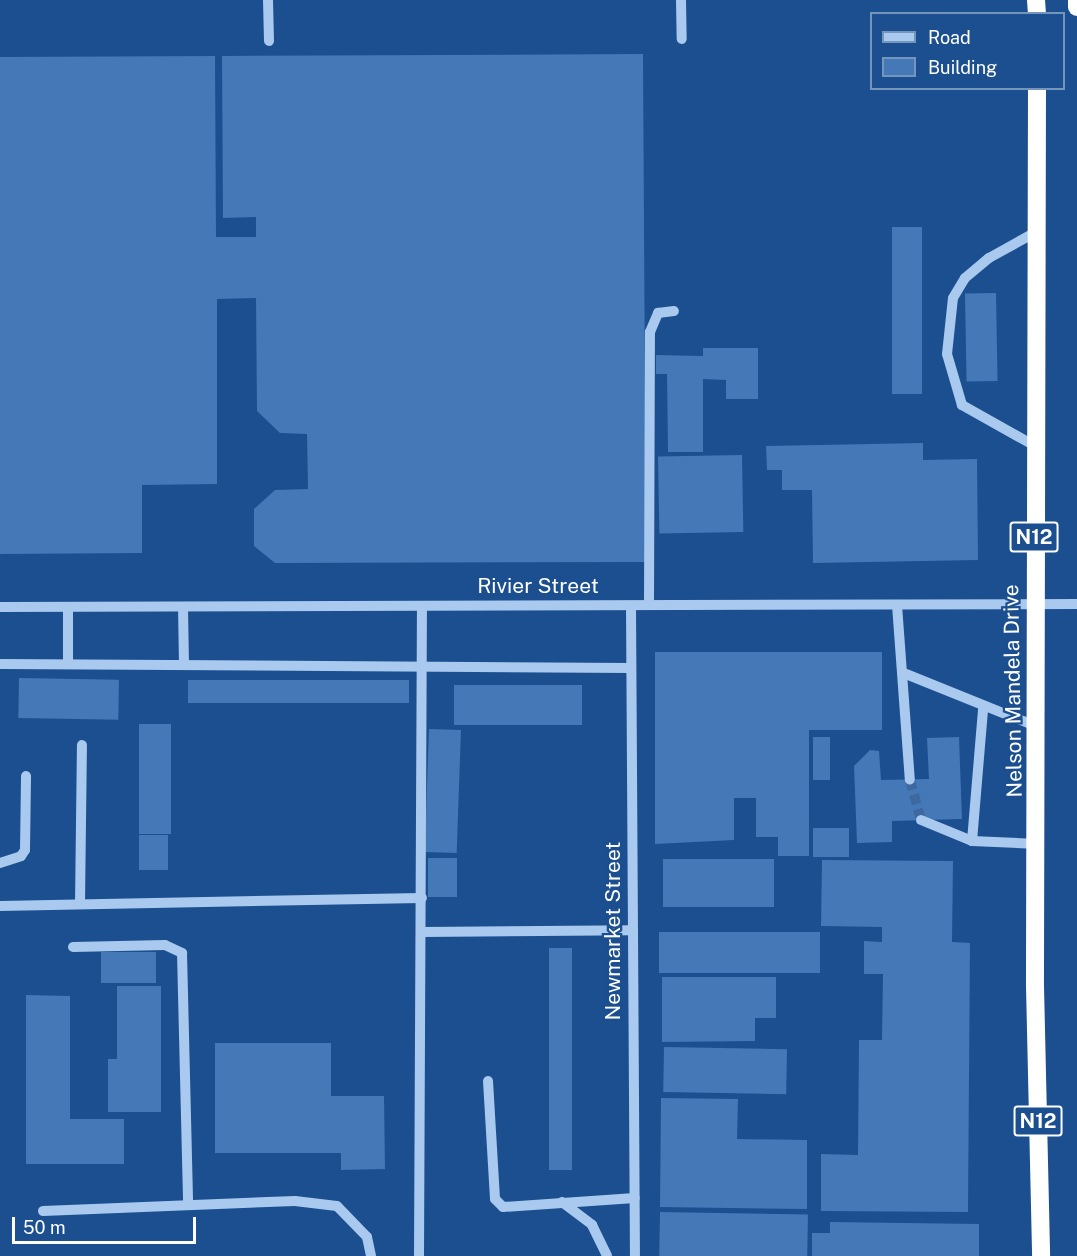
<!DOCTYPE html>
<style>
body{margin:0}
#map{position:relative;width:1077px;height:1256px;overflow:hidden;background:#1b4f8f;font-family:"Public Sans",sans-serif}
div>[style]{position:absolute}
.building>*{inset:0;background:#4478b7;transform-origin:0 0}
.minor-tunnel>*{height:10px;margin-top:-5px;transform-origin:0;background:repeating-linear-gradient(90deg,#3d69a0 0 10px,transparent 0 15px)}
.minor>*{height:10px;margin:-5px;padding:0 5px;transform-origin:5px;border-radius:5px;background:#a9c9ee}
.highway>*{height:18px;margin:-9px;padding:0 9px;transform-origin:9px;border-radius:9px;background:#fff}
span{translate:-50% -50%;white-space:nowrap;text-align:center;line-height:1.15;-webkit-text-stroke:4.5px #1b4f8f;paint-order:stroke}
.shield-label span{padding:2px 4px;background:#1b4f8f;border:2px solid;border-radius:4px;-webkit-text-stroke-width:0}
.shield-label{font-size:20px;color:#fff;font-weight:700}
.street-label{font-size:21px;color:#fff}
.legend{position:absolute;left:870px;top:12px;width:195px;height:78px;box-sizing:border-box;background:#1b4f8f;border:2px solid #7695bc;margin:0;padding:8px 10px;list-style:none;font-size:18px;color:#fff}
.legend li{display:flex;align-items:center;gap:12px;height:30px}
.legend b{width:30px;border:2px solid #7695bc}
.scale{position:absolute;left:12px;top:1217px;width:184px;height:27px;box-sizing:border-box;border:3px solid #fff;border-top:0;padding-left:8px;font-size:18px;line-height:21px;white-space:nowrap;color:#fff;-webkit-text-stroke:4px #1b4f8f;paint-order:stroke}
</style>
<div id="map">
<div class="building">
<i style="clip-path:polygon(643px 54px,646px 562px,275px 563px,254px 546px,254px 509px,275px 490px,308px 489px,307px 434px,280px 433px,257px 411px,256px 298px,217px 299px,217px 484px,142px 485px,142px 553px,0 554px,0 57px,215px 56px,216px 237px,256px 237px,256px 217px,223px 218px,222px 56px)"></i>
<i style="left:892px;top:227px;width:30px;height:167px"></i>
<i style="left:996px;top:293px;width:88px;height:31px;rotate:89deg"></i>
<i style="clip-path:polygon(703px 348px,758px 348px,758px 399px,726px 399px,726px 380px,703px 379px,703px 452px,668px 452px,667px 374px,656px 374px,656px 355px,703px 356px)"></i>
<i style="clip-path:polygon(923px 443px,923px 460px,977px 459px,978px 560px,813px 563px,812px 490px,782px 490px,782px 470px,767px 470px,766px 446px)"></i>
<i style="left:742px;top:455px;width:77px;height:84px;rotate:89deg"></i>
<i style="clip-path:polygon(655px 652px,882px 652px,882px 730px,809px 730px,809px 856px,778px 856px,778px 837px,756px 837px,756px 798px,734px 798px,734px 840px,655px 844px)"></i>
<i style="left:19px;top:678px;width:100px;height:40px;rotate:1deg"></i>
<i style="left:409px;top:680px;width:23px;height:221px;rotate:90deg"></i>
<i style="left:454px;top:685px;width:128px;height:40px"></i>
<i style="left:139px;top:724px;width:32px;height:110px"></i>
<i style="left:429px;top:729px;width:32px;height:123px;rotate:2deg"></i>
<i style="left:813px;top:737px;width:17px;height:43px"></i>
<i style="clip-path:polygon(959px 737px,962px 819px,892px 821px,892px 842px,857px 843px,854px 766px,870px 750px,879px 751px,881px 780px,929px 779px,927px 738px)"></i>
<i style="left:813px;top:828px;width:36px;height:29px"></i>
<i style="left:139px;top:835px;width:29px;height:35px"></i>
<i style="left:428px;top:858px;width:29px;height:39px"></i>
<i style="left:663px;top:859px;width:111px;height:48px"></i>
<i style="clip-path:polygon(822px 860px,953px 861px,952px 942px,970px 943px,968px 1212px,821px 1211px,821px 1154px,858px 1155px,859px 1040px,882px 1040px,883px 974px,864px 974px,864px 941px,882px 942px,882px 927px,821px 926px)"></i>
<i style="left:659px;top:932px;width:161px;height:41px"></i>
<i style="left:549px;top:948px;width:23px;height:222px"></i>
<i style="left:101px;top:952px;width:55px;height:31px"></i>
<i style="clip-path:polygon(662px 977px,776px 977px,776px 1018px,755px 1018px,755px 1041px,662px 1042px)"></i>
<i style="clip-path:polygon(117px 986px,161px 986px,161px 1112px,108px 1112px,108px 1059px,117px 1059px)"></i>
<i style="clip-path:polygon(26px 995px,70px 996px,70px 1119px,124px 1119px,124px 1164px,26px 1164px)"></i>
<i style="clip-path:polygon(215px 1043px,331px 1043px,331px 1096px,384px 1096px,385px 1169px,341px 1170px,341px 1153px,215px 1153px)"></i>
<i style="left:664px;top:1047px;width:123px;height:45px;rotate:1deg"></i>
<i style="clip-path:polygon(661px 1098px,738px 1099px,737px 1139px,807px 1140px,807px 1209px,660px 1207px)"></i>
<i style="left:660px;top:1212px;width:148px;height:44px;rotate:1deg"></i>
<i style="clip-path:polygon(830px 1222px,979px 1224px,979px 1256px,812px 1256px,812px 1233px,830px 1233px)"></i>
</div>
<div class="minor-tunnel">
<i style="left:910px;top:780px;width:41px;rotate:74.6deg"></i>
</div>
<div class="minor">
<i style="left:268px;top:0;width:41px;rotate:88.6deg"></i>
<i style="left:681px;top:0;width:39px;rotate:89deg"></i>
<i style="left:1035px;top:446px;width:84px;rotate:-150.7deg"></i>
<i style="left:962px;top:405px;width:53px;rotate:-106.4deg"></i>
<i style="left:947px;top:354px;width:56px;rotate:-83.9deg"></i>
<i style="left:953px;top:298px;width:23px;rotate:-59deg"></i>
<i style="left:965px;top:278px;width:31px;rotate:-40deg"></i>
<i style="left:989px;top:258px;width:54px;rotate:-29deg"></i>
<i style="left:649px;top:605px;width:273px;rotate:-89.8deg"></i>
<i style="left:650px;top:332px;width:21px;rotate:-67deg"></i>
<i style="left:658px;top:313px;width:16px;rotate:-7deg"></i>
<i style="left:897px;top:605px;width:175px;rotate:85.8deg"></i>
<i style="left:631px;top:606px;width:650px;rotate:89.65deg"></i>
<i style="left:0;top:607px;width:1077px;rotate:-0.16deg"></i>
<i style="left:68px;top:607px;width:57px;rotate:90deg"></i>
<i style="left:183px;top:607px;width:58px;rotate:89deg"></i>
<i style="left:0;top:664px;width:631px;rotate:0.36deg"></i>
<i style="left:906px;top:674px;width:142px;rotate:21.9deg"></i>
<i style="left:921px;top:820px;width:55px;rotate:22.4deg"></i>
<i style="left:972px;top:841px;width:65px;rotate:2.6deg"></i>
<i style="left:972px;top:841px;width:132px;rotate:-85.2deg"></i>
<i style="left:0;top:863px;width:22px;rotate:-18deg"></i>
<i style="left:21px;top:856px;width:7px;rotate:-56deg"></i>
<i style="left:25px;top:850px;width:74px;rotate:-89.2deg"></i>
<i style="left:80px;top:904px;width:159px;rotate:-89.3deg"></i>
<i style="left:0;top:906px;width:422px;rotate:-1.1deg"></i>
<i style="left:422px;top:932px;width:211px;rotate:-0.5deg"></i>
<i style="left:73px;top:947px;width:92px;rotate:-1.2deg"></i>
<i style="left:165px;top:945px;width:19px;rotate:25deg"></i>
<i style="left:182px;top:953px;width:252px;rotate:88.6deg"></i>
<i style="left:488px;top:1081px;width:118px;rotate:86.6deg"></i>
<i style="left:495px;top:1199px;width:11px;rotate:45deg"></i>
<i style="left:503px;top:1207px;width:132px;rotate:-3.9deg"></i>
<i style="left:562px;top:1202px;width:38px;rotate:37deg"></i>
<i style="left:592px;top:1225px;width:34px;rotate:64deg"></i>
<i style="left:43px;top:1211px;width:252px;rotate:-2.3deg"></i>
<i style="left:295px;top:1201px;width:42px;rotate:6.8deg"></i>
<i style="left:337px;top:1206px;width:43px;rotate:45.9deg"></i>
<i style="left:367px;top:1237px;width:19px;rotate:78deg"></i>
<i style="left:419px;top:1256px;width:650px;rotate:-89.74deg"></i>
</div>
<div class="highway">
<i style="left:1036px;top:0;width:14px;rotate:86deg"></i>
<i style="left:1077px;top:0;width:7px;rotate:90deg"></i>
<i style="left:1037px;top:88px;width:898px;rotate:90.13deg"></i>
<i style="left:1035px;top:986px;width:270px;rotate:88.7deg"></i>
</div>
<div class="shield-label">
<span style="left:1034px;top:537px">N12</span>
<span style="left:1038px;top:1121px">N12</span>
</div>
<div class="street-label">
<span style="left:538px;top:586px">Rivier Street</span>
<span style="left:1013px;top:691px;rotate:-91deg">Nelson Mandela Drive</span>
<span style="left:613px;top:931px;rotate:-90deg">Newmarket Street</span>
</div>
<ul class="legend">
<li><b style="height:8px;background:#a9c9ee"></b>Road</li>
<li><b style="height:16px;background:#4478b7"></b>Building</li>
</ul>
<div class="scale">50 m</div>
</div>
